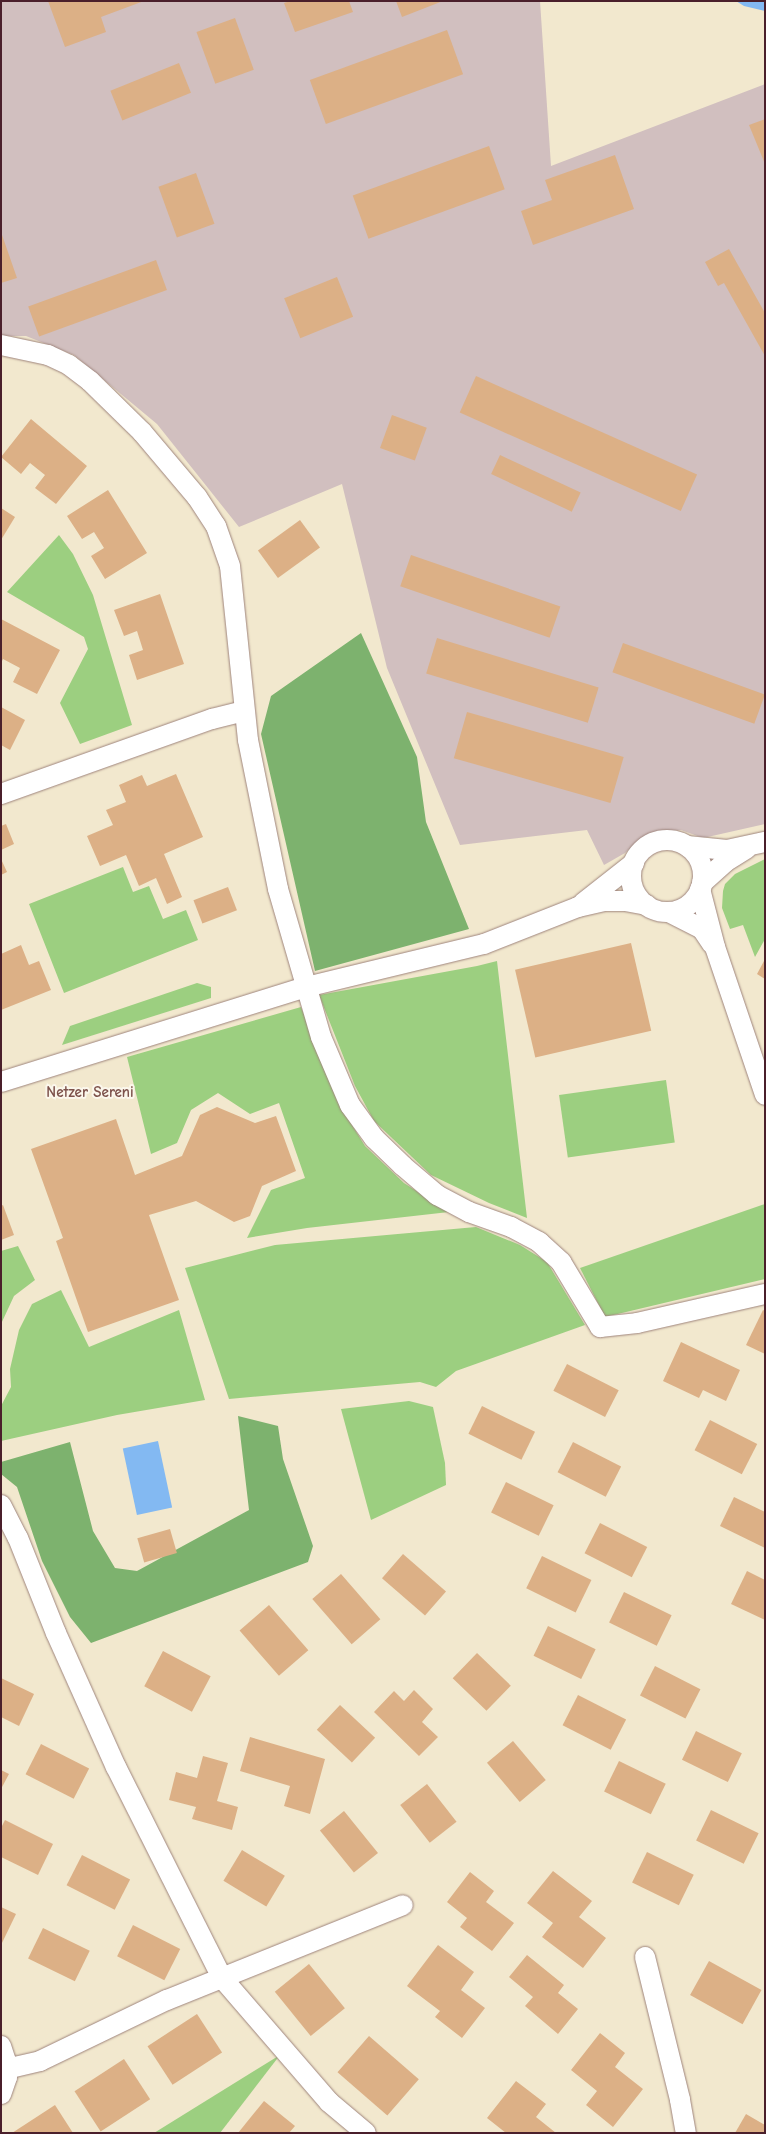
<!DOCTYPE html>
<style>
body{margin:0}
#map{position:relative;width:766px;height:2134px;overflow:hidden;background:#f2e8ce;font-family:"Comic Neue",sans-serif}
div>[style]{position:absolute}
.industrial>*{inset:0;background:#d1bfbf}
.green>*{inset:0;background:#9ccf80;transform-origin:0 0}
.forest>*{inset:0;background:#7db26e}
.water>*{inset:0;background:#83b9f2;transform-origin:0 0}
.building>*{inset:0;background:#dcb086;transform-origin:0 0}
.roads{filter:drop-shadow(0 0 1px #9e847c) drop-shadow(0 0 1px #9e847c)}
.minor>*{height:20px;margin:-10px;padding:0 10px;transform-origin:10px;border-radius:10px;background:#fff}
.minor>.ring{margin:-10px;padding:0;box-sizing:content-box;background:none;border:20px solid #fff;border-radius:50%}
span{translate:-50% -50%;white-space:nowrap;text-align:center;line-height:1.15;-webkit-text-stroke:4px #fbf7ec;paint-order:stroke}
.quarter-label{font-size:15px;color:#7d524b;font-weight:700}
.frame{position:absolute;inset:0;border:2px solid #4a1f2b;pointer-events:none}
</style>
<div id="map">
<div class="industrial">
<i style="clip-path:polygon(1px 1px,540px 1px,551px 166px,765px 84px,765px 824px,703px 838px,681px 830px,658px 833px,638px 841px,625px 853px,604px 865px,587px 830px,460px 845px,387px 668px,342px 484px,239px 527px,157px 424px,74px 355px,26px 336px,1px 336px)"></i>
</div>
<div class="green">
<i style="clip-path:polygon(59px 535px,73px 554px,93px 595px,132px 725px,80px 744px,60px 703px,88px 649px,84px 637px,7px 592px)"></i>
<i style="clip-path:polygon(765px 859px,765px 939px,755px 957px,743px 925px,730px 929px,722px 908px,723px 891px,725px 884px,735px 874px)"></i>
<i style="clip-path:polygon(123px 867px,133px 892px,149px 886px,163px 919px,186px 910px,198px 940px,64px 993px,29px 904px)"></i>
<i style="clip-path:polygon(497px 961px,527px 1218px,489px 1203px,431px 1175px,374px 1121px,355px 1086px,319px 995px,477px 966px)"></i>
<i style="clip-path:polygon(197px 983px,211px 987px,211px 998px,62px 1045px,70px 1026px)"></i>
<i style="clip-path:polygon(301px 1007px,341px 1107px,365px 1146px,404px 1183px,449px 1212px,307px 1228px,247px 1238px,271px 1190px,305px 1178px,279px 1103px,250px 1114px,218px 1093px,191px 1110px,177px 1143px,151px 1154px,127px 1057px)"></i>
<i style="left:666px;top:1080px;width:63px;height:108px;rotate:82deg"></i>
<i style="clip-path:polygon(765px 1204px,765px 1279px,605px 1317px,580px 1268px)"></i>
<i style="clip-path:polygon(476px 1227px,520px 1245px,547px 1262px,585px 1325px,456px 1371px,436px 1387px,420px 1382px,229px 1399px,185px 1268px,275px 1245px)"></i>
<i style="clip-path:polygon(18px 1246px,35px 1280px,14px 1296px,1px 1324px,1px 1251px)"></i>
<i style="clip-path:polygon(61px 1290px,89px 1347px,179px 1310px,205px 1400px,117px 1415px,1px 1441px,1px 1406px,11px 1387px,10px 1369px,19px 1330px,32px 1304px)"></i>
<i style="clip-path:polygon(409px 1401px,433px 1407px,445px 1463px,446px 1485px,371px 1520px,341px 1409px)"></i>
<i style="clip-path:polygon(280px 2055px,220px 2133px,154px 2133px)"></i>
</div>
<div class="forest">
<i style="clip-path:polygon(361px 633px,417px 757px,426px 822px,469px 929px,315px 971px,261px 734px,271px 696px)"></i>
<i style="clip-path:polygon(238px 1416px,278px 1426px,283px 1459px,313px 1546px,308px 1562px,91px 1643px,70px 1617px,42px 1561px,17px 1487px,1px 1474px,1px 1462px,70px 1442px,93px 1531px,115px 1568px,137px 1571px,249px 1510px)"></i>
</div>
<div class="water">
<i style="clip-path:polygon(736px 1px,765px 1px,765px 11px,744px 6px)"></i>
<i style="left:158px;top:1441px;width:68px;height:36px;rotate:78deg"></i>
</div>
<div class="building">
<i style="clip-path:polygon(48px 1px,144px 1px,101px 17px,106px 32px,65px 47px)"></i>
<i style="clip-path:polygon(290px 1px,349px 1px,353px 12px,295px 32px,284px 3px)"></i>
<i style="clip-path:polygon(396px 1px,443px 1px,402px 17px)"></i>
<i style="left:235px;top:18px;width:55px;height:41px;rotate:70deg"></i>
<i style="left:447px;top:30px;width:47px;height:146px;rotate:70deg"></i>
<i style="left:179px;top:63px;width:32px;height:74px;rotate:68deg"></i>
<i style="clip-path:polygon(765px 119px,765px 164px,749px 125px)"></i>
<i style="left:489px;top:146px;width:46px;height:145px;rotate:70deg"></i>
<i style="clip-path:polygon(615px 155px,634px 209px,533px 245px,521px 211px,552px 200px,545px 180px)"></i>
<i style="left:196px;top:173px;width:54px;height:40px;rotate:70deg"></i>
<i style="clip-path:polygon(1px 232px,17px 278px,1px 283px)"></i>
<i style="clip-path:polygon(729px 249px,765px 313px,765px 356px,724px 283px,718px 286px,705px 262px)"></i>
<i style="left:156px;top:260px;width:32px;height:136px;rotate:70deg"></i>
<i style="left:337px;top:277px;width:43px;height:57px;rotate:68deg"></i>
<i style="left:476px;top:376px;width:242px;height:40px;rotate:24deg"></i>
<i style="left:392px;top:415px;width:37px;height:35px;rotate:20deg"></i>
<i style="clip-path:polygon(31px 419px,87px 466px,56px 504px,35px 488px,45px 475px,30px 463px,21px 474px,1px 457px)"></i>
<i style="left:500px;top:455px;width:89px;height:21px;rotate:25deg"></i>
<i style="clip-path:polygon(108px 490px,147px 553px,105px 579px,91px 556px,104px 548px,94px 532px,82px 539px,67px 516px)"></i>
<i style="clip-path:polygon(1px 508px,15px 517px,1px 540px)"></i>
<i style="left:300px;top:520px;width:34px;height:52px;rotate:54deg"></i>
<i style="left:411px;top:555px;width:158px;height:33px;rotate:19deg"></i>
<i style="clip-path:polygon(160px 594px,184px 664px,137px 680px,129px 655px,143px 650px,137px 631px,124px 636px,114px 610px)"></i>
<i style="clip-path:polygon(1px 619px,60px 650px,37px 694px,13px 682px,20px 668px,3px 659px,1px 663px)"></i>
<i style="left:437px;top:638px;width:169px;height:37px;rotate:17deg"></i>
<i style="left:623px;top:643px;width:151px;height:31px;rotate:20deg"></i>
<i style="clip-path:polygon(1px 707px,25px 720px,10px 750px,1px 745px)"></i>
<i style="left:467px;top:712px;width:163px;height:48px;rotate:16deg"></i>
<i style="clip-path:polygon(176px 774px,203px 837px,164px 854px,182px 897px,167px 904px,156px 878px,139px 886px,126px 855px,100px 866px,87px 836px,113px 825px,106px 810px,126px 802px,119px 785px,142px 775px,147px 786px)"></i>
<i style="clip-path:polygon(6px 824px,14px 844px,1px 850px,1px 826px)"></i>
<i style="clip-path:polygon(1px 859px,7px 872px,1px 875px)"></i>
<i style="left:228px;top:887px;width:25px;height:37px;rotate:69deg"></i>
<i style="left:631px;top:943px;width:90px;height:119px;rotate:77deg"></i>
<i style="clip-path:polygon(21px 945px,29px 965px,39px 961px,51px 990px,1px 1010px,1px 954px)"></i>
<i style="clip-path:polygon(765px 959px,765px 979px,757px 974px)"></i>
<i style="clip-path:polygon(217px 1107px,255px 1123px,276px 1116px,296px 1171px,262px 1186px,250px 1216px,234px 1222px,196px 1201px,149px 1215px,179px 1300px,88px 1332px,56px 1241px,63px 1238px,31px 1149px,116px 1119px,135px 1175px,182px 1156px,200px 1115px)"></i>
<i style="clip-path:polygon(3px 1205px,14px 1235px,1px 1240px,1px 1206px)"></i>
<i style="clip-path:polygon(763px 1310px,765px 1311px,765px 1354px,746px 1345px)"></i>
<i style="clip-path:polygon(681px 1342px,740px 1370px,726px 1401px,703px 1390px,699px 1398px,663px 1381px)"></i>
<i style="left:567px;top:1364px;width:58px;height:30px;rotate:27deg"></i>
<i style="left:482px;top:1406px;width:59px;height:31px;rotate:26deg"></i>
<i style="left:710px;top:1420px;width:53px;height:34px;rotate:27deg"></i>
<i style="left:573px;top:1442px;width:54px;height:34px;rotate:27deg"></i>
<i style="left:506px;top:1482px;width:53px;height:34px;rotate:26deg"></i>
<i style="clip-path:polygon(734px 1497px,765px 1512px,765px 1548px,720px 1526px)"></i>
<i style="left:600px;top:1523px;width:53px;height:34px;rotate:27deg"></i>
<i style="left:170px;top:1529px;width:25px;height:34px;rotate:74deg"></i>
<i style="left:403px;top:1554px;width:57px;height:32px;rotate:41deg"></i>
<i style="left:542px;top:1556px;width:55px;height:36px;rotate:26deg"></i>
<i style="clip-path:polygon(747px 1571px,765px 1580px,765px 1620px,731px 1604px)"></i>
<i style="left:341px;top:1574px;width:60px;height:38px;rotate:49deg"></i>
<i style="left:624px;top:1592px;width:53px;height:34px;rotate:26deg"></i>
<i style="left:269px;top:1605px;width:60px;height:39px;rotate:49deg"></i>
<i style="left:548px;top:1626px;width:53px;height:33px;rotate:26deg"></i>
<i style="left:163px;top:1651px;width:54px;height:40px;rotate:28deg"></i>
<i style="left:477px;top:1653px;width:47px;height:35px;rotate:44deg"></i>
<i style="left:655px;top:1666px;width:51px;height:33px;rotate:27deg"></i>
<i style="clip-path:polygon(1px 1678px,34px 1694px,19px 1726px,1px 1717px)"></i>
<i style="clip-path:polygon(414px 1690px,433px 1709px,422px 1722px,438px 1737px,419px 1756px,374px 1712px,394px 1691px,404px 1701px)"></i>
<i style="left:578px;top:1695px;width:54px;height:34px;rotate:27deg"></i>
<i style="left:340px;top:1705px;width:48px;height:34px;rotate:43deg"></i>
<i style="left:696px;top:1731px;width:51px;height:32px;rotate:26deg"></i>
<i style="clip-path:polygon(250px 1737px,325px 1759px,310px 1814px,284px 1806px,290px 1786px,240px 1771px)"></i>
<i style="left:513px;top:1741px;width:51px;height:34px;rotate:50deg"></i>
<i style="left:41px;top:1744px;width:54px;height:34px;rotate:27deg"></i>
<i style="clip-path:polygon(203px 1756px,228px 1763px,217px 1801px,238px 1807px,232px 1830px,192px 1819px,196px 1807px,169px 1800px,176px 1772px,197px 1778px)"></i>
<i style="left:619px;top:1761px;width:52px;height:34px;rotate:26deg"></i>
<i style="clip-path:polygon(1px 1770px,9px 1774px,1px 1789px)"></i>
<i style="left:427px;top:1784px;width:48px;height:34px;rotate:52deg"></i>
<i style="left:711px;top:1810px;width:53px;height:34px;rotate:26deg"></i>
<i style="left:344px;top:1811px;width:54px;height:31px;rotate:51deg"></i>
<i style="clip-path:polygon(5px 1820px,53px 1844px,38px 1875px,1px 1857px,1px 1828px)"></i>
<i style="left:242px;top:1850px;width:50px;height:36px;rotate:31deg"></i>
<i style="left:647px;top:1852px;width:52px;height:34px;rotate:26deg"></i>
<i style="left:82px;top:1855px;width:54px;height:34px;rotate:27deg"></i>
<i style="clip-path:polygon(553px 1871px,592px 1901px,579px 1917px,606px 1938px,583px 1968px,542px 1937px,553px 1923px,527px 1903px)"></i>
<i style="clip-path:polygon(470px 1872px,494px 1891px,486px 1902px,514px 1923px,492px 1951px,460px 1927px,467px 1918px,447px 1902px)"></i>
<i style="clip-path:polygon(1px 1907px,16px 1914px,1px 1945px)"></i>
<i style="left:133px;top:1925px;width:53px;height:35px;rotate:27deg"></i>
<i style="left:43px;top:1928px;width:52px;height:34px;rotate:26deg"></i>
<i style="clip-path:polygon(438px 1945px,474px 1972px,461px 1990px,485px 2008px,462px 2038px,435px 2017px,440px 2011px,407px 1986px)"></i>
<i style="clip-path:polygon(527px 1955px,564px 1985px,558px 1993px,578px 2009px,558px 2034px,525px 2006px,533px 1997px,509px 1977px)"></i>
<i style="left:709px;top:1961px;width:60px;height:39px;rotate:29deg"></i>
<i style="left:309px;top:1964px;width:57px;height:44px;rotate:51deg"></i>
<i style="left:197px;top:2014px;width:46px;height:59px;rotate:57deg"></i>
<i style="clip-path:polygon(600px 2033px,625px 2053px,615px 2067px,643px 2089px,613px 2127px,586px 2105px,597px 2091px,571px 2070px)"></i>
<i style="left:369px;top:2036px;width:66px;height:48px;rotate:41deg"></i>
<i style="left:124px;top:2059px;width:48px;height:59px;rotate:57deg"></i>
<i style="clip-path:polygon(516px 2081px,546px 2104px,536px 2117px,556px 2133px,506px 2133px,487px 2118px)"></i>
<i style="clip-path:polygon(264px 2101px,295px 2126px,289px 2133px,238px 2133px)"></i>
<i style="clip-path:polygon(55px 2105px,73px 2133px,12px 2133px)"></i>
<i style="clip-path:polygon(746px 2114px,765px 2125px,765px 2133px,735px 2133px)"></i>
</div>
<div class="roads">
<div class="minor">
<i style="left:1px;top:345px;width:48px;rotate:12deg"></i>
<i style="left:48px;top:355px;width:23px;rotate:25deg"></i>
<i style="left:69px;top:365px;width:26px;rotate:37deg"></i>
<i style="left:90px;top:381px;width:73px;rotate:44.4deg"></i>
<i style="left:142px;top:432px;width:85px;rotate:49.8deg"></i>
<i style="left:197px;top:497px;width:35px;rotate:57deg"></i>
<i style="left:216px;top:526px;width:42px;rotate:70.7deg"></i>
<i style="left:230px;top:566px;width:175px;rotate:84.1deg"></i>
<i style="left:248px;top:740px;width:152px;rotate:78.6deg"></i>
<i style="left:278px;top:889px;width:154px;rotate:73.8deg"></i>
<i style="left:321px;top:1037px;width:74px;rotate:66.9deg"></i>
<i style="left:350px;top:1105px;width:41px;rotate:54deg"></i>
<i style="left:374px;top:1138px;width:40px;rotate:44deg"></i>
<i style="left:403px;top:1166px;width:45px;rotate:40.5deg"></i>
<i style="left:437px;top:1195px;width:36px;rotate:28deg"></i>
<i style="left:469px;top:1212px;width:45px;rotate:19.7deg"></i>
<i style="left:511px;top:1227px;width:32px;rotate:28deg"></i>
<i style="left:539px;top:1242px;width:30px;rotate:42deg"></i>
<i style="left:561px;top:1262px;width:76px;rotate:59deg"></i>
<i style="left:600px;top:1327px;width:37px;rotate:-6deg"></i>
<i style="left:637px;top:1323px;width:131px;rotate:-12.8deg"></i>
<i style="left:1px;top:794px;width:224px;rotate:-19.6deg"></i>
<i style="left:212px;top:719px;width:33px;rotate:-14deg"></i>
<i class="ring" style="left:631px;top:840px;width:52px;height:52px"></i>
<i style="left:687px;top:846px;width:40px;rotate:5.7deg"></i>
<i style="left:727px;top:850px;width:39px;rotate:-12deg"></i>
<i style="left:702px;top:883px;width:31px;rotate:-42deg"></i>
<i style="left:725px;top:862px;width:25px;rotate:-32deg"></i>
<i style="left:700px;top:889px;width:60px;rotate:75.5deg"></i>
<i style="left:715px;top:947px;width:156px;rotate:71.3deg"></i>
<i style="left:583px;top:903px;width:65px;rotate:-38.1deg"></i>
<i style="left:669px;top:912px;width:37px;rotate:27deg"></i>
<i style="left:702px;top:929px;width:18px;rotate:56deg"></i>
<i style="left:1px;top:1082px;width:319px;rotate:-17.3deg"></i>
<i style="left:306px;top:987px;width:183px;rotate:-13.6deg"></i>
<i style="left:484px;top:944px;width:101px;rotate:-21.5deg"></i>
<i style="left:578px;top:907px;width:28px;rotate:-13deg"></i>
<i style="left:605px;top:901px;width:20px"></i>
<i style="left:625px;top:901px;width:22px;rotate:10deg"></i>
<i style="left:1px;top:1505px;width:37px;rotate:63deg"></i>
<i style="left:18px;top:1538px;width:102px;rotate:68.2deg"></i>
<i style="left:56px;top:1633px;width:147px;rotate:65.9deg"></i>
<i style="left:116px;top:1767px;width:236px;rotate:63.3deg"></i>
<i style="left:222px;top:1978px;width:164px;rotate:49.2deg"></i>
<i style="left:329px;top:2102px;width:48px;rotate:40deg"></i>
<i style="left:645px;top:1957px;width:147px;rotate:76.2deg"></i>
<i style="left:680px;top:2100px;width:34px;rotate:80deg"></i>
<i style="left:1px;top:2046px;width:16px;rotate:72deg"></i>
<i style="left:6px;top:2061px;width:16px;rotate:86deg"></i>
<i style="left:7px;top:2077px;width:18px;rotate:109deg"></i>
<i style="left:6px;top:2069px;width:35px;rotate:-13deg"></i>
<i style="left:40px;top:2061px;width:141px;rotate:-25.7deg"></i>
<i style="left:167px;top:2000px;width:254px;rotate:-21.9deg"></i>
</div>
</div>
<div class="quarter-label">
<span style="left:90px;top:1093px">Netzer Sereni</span>
</div>
<div class="frame"></div>
</div>
